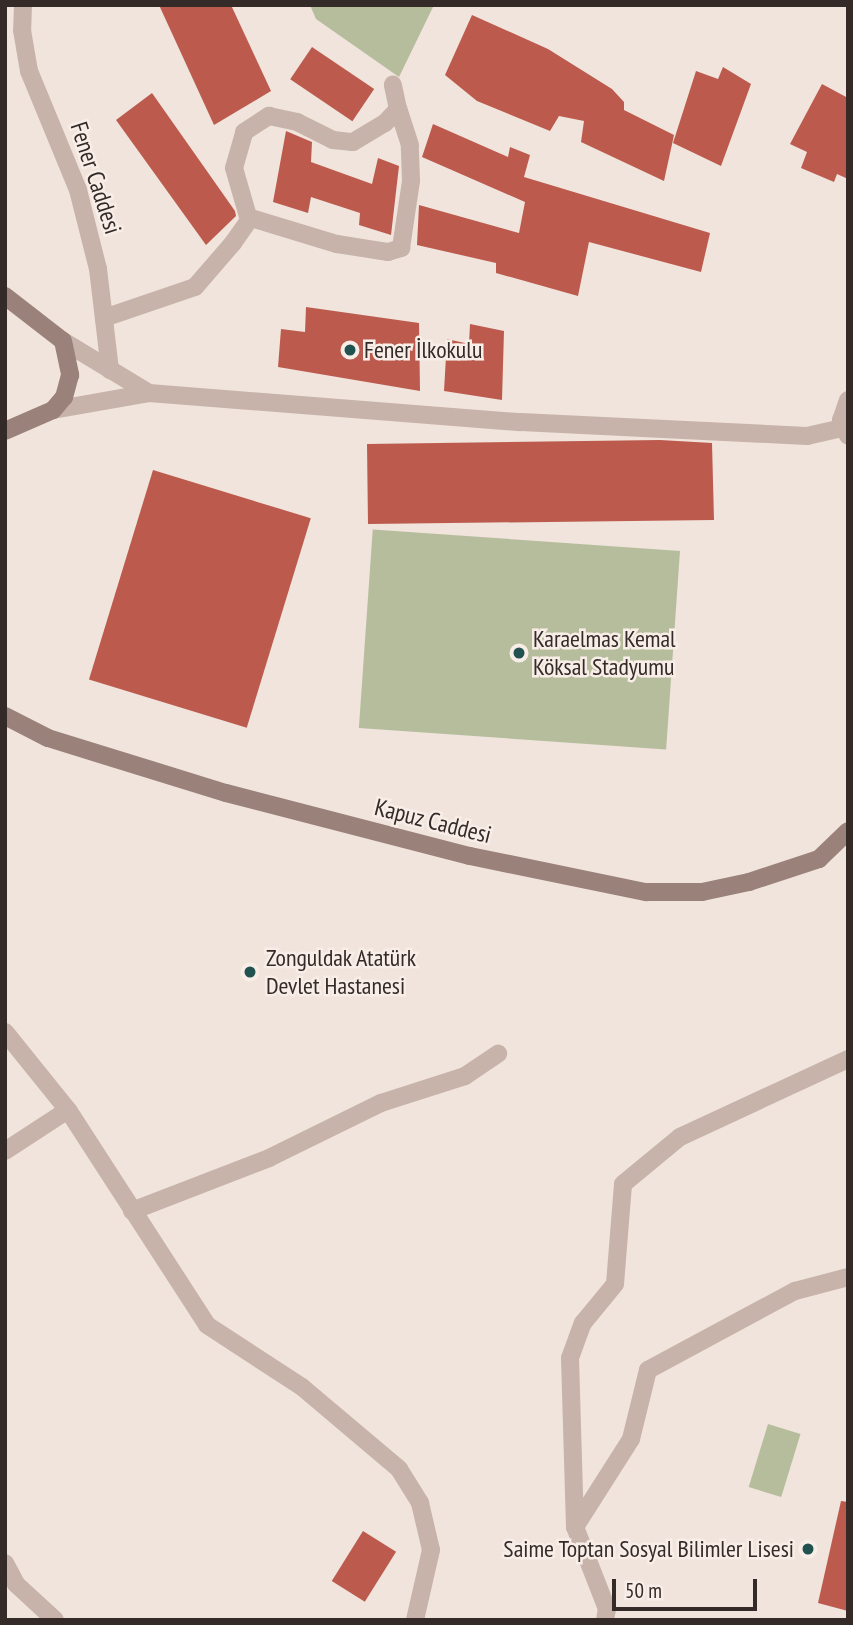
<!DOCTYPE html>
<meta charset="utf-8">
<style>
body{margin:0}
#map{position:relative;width:853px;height:1625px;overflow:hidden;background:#f0e4dc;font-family:"PT Sans Narrow",sans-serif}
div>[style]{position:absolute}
.green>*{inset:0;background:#b6bd9d;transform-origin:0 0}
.building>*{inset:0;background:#bc5b4d;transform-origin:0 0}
.minor>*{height:18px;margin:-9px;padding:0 9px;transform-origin:9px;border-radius:9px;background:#c7b3a9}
.secondary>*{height:18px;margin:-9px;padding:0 9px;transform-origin:9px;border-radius:9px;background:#9a827a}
.dots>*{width:19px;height:19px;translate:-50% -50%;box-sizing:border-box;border:4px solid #f8eee7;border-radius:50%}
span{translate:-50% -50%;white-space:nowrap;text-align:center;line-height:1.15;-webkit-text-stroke:5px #f8eee7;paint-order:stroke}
.street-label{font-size:24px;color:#342a28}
.poi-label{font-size:24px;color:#342a28}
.left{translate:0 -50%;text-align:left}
.right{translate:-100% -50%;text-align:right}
.frame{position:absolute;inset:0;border:7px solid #342a28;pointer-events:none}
.scale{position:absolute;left:612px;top:1579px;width:145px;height:32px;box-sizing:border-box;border:4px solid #342a28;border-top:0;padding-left:9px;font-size:21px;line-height:24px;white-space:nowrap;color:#342a28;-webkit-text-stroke:5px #f8eee7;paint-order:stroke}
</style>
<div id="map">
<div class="green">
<i style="clip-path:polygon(310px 5px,434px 5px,399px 77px,316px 19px)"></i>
<i style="left:680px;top:551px;width:199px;height:308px;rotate:94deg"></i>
<i style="left:768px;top:1424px;width:34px;height:66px;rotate:17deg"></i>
</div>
<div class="building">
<i style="clip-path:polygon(159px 5px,231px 5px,271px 91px,214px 125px)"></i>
<i style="clip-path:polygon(472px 15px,548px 49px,612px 89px,624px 102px,624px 110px,674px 135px,664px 181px,581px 142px,584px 121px,559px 116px,550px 131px,477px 101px,445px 75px)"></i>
<i style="left:312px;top:47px;width:75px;height:39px;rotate:34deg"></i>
<i style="clip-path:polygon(723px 67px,751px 84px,721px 166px,673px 143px,696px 71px,718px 79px)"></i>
<i style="clip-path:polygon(822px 84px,848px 98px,848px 179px,837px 174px,834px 182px,801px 168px,807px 152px,790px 144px)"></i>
<i style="clip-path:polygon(152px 93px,235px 211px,236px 216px,206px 245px,116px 120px)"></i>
<i style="clip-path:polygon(433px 124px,508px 157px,510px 147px,530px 155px,524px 177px,710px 233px,701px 272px,589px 242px,578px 296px,496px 273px,496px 263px,417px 245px,419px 205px,519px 233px,525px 202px,422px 157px)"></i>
<i style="clip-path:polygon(286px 131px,312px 142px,311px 162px,372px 184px,378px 158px,399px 166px,391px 235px,359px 225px,360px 213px,311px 197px,308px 213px,273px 202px)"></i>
<i style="clip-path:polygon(306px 307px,419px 323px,420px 391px,278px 367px,281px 329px,305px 332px)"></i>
<i style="clip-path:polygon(470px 324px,504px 331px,502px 400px,444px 391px,447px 339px,469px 344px)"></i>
<i style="clip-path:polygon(660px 440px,712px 443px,714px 520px,368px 524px,367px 444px)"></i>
<i style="left:153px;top:470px;width:165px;height:219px;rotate:17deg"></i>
<i style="clip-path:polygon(841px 1501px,848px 1502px,848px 1611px,818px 1603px)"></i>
<i style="left:363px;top:1531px;width:39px;height:59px;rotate:32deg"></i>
</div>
<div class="minor">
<i style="left:23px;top:5px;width:25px;rotate:92deg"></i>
<i style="left:22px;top:30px;width:42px;rotate:80.3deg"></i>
<i style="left:29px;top:71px;width:129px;rotate:67.6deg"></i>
<i style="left:78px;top:190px;width:81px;rotate:75.8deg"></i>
<i style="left:98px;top:269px;width:102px;rotate:83.2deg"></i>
<i style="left:248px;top:217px;width:93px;rotate:16.9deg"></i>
<i style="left:337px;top:244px;width:52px;rotate:8.9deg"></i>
<i style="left:388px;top:252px;width:14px;rotate:-17deg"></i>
<i style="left:401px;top:248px;width:68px;rotate:-81.5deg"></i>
<i style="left:411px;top:181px;width:36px;rotate:-92deg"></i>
<i style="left:410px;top:145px;width:38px;rotate:-108deg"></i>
<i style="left:104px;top:318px;width:96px;rotate:-18.8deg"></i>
<i style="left:195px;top:287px;width:58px;rotate:-49.2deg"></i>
<i style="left:233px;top:243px;width:28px;rotate:-55deg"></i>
<i style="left:249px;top:220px;width:54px;rotate:-106.1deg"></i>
<i style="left:234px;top:168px;width:37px;rotate:-74deg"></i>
<i style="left:244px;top:132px;width:30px;rotate:-33deg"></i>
<i style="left:269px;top:116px;width:29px;rotate:12deg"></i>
<i style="left:297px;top:122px;width:40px;rotate:26.6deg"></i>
<i style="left:333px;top:140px;width:20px;rotate:6deg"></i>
<i style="left:353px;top:142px;width:37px;rotate:-31deg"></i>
<i style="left:385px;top:123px;width:19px;rotate:-47deg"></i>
<i style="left:398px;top:109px;width:25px;rotate:-102deg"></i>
<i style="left:63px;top:341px;width:100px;rotate:31.2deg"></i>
<i style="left:848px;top:400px;width:21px;rotate:109deg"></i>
<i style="left:841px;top:420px;width:17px;rotate:66deg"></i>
<i style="left:53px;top:410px;width:97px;rotate:-10deg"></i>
<i style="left:149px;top:393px;width:373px;rotate:4.5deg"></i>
<i style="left:521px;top:422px;width:286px;rotate:2.8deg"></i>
<i style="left:807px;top:436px;width:37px;rotate:-13deg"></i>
<i style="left:5px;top:1032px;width:100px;rotate:51.1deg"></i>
<i style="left:68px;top:1110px;width:256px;rotate:57.1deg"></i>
<i style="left:207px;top:1325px;width:113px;rotate:33.1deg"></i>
<i style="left:302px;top:1387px;width:127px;rotate:40.2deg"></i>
<i style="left:399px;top:1469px;width:40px;rotate:58deg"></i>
<i style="left:420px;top:1503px;width:48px;rotate:76.8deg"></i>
<i style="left:431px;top:1550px;width:72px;rotate:102.9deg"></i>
<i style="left:5px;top:1151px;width:75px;rotate:-33.1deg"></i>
<i style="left:132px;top:1211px;width:147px;rotate:-21.1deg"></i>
<i style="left:269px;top:1158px;width:125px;rotate:-26.2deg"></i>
<i style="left:381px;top:1103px;width:88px;rotate:-17.8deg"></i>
<i style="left:465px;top:1076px;width:40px;rotate:-34deg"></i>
<i style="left:575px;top:1527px;width:104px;rotate:-57.5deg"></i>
<i style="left:631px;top:1439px;width:71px;rotate:-76.2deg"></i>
<i style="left:648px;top:1370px;width:167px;rotate:-28.3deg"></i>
<i style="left:795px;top:1291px;width:55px;rotate:-14.8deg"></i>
<i style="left:5px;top:1563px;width:24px;rotate:62deg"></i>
<i style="left:16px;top:1584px;width:53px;rotate:42.7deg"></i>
<i style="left:605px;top:1620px;width:11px;rotate:-80deg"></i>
<i style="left:607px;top:1609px;width:88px;rotate:-111.3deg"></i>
<i style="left:575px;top:1527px;width:169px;rotate:-91.7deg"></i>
<i style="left:570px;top:1358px;width:37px;rotate:-70deg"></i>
<i style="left:583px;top:1323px;width:50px;rotate:-50.6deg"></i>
<i style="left:615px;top:1284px;width:100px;rotate:-85.4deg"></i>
<i style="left:623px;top:1184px;width:74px;rotate:-39.5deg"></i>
<i style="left:680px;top:1137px;width:185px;rotate:-24.9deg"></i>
</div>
<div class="secondary">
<i style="left:5px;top:296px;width:73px;rotate:37.8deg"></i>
<i style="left:63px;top:341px;width:35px;rotate:78deg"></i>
<i style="left:70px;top:375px;width:23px;rotate:105deg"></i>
<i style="left:64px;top:397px;width:17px;rotate:130deg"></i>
<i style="left:53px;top:410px;width:52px;rotate:156.4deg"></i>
<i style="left:5px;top:716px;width:48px;rotate:27.1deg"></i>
<i style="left:48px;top:738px;width:186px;rotate:17.2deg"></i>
<i style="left:226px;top:793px;width:252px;rotate:14.5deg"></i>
<i style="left:470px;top:856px;width:180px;rotate:11.6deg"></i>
<i style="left:646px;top:892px;width:56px"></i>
<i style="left:702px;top:892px;width:48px;rotate:-12deg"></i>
<i style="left:749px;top:882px;width:74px;rotate:-18.2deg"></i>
<i style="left:819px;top:859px;width:40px;rotate:-44deg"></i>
</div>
<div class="dots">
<i style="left:350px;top:350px;background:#21524f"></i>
<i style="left:519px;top:653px;background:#21524f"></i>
<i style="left:250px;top:972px;background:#21524f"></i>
<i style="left:808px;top:1549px;background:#21524f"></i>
</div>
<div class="street-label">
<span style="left:96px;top:178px;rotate:72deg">Fener Caddesi</span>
<span style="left:433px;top:821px;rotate:14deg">Kapuz Caddesi</span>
</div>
<div class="poi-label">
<span class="left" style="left:364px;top:350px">Fener İlkokulu</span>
<span class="left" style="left:533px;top:653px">Karaelmas Kemal<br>Köksal Stadyumu</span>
<span class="left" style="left:266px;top:972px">Zonguldak Atatürk<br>Devlet Hastanesi</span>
<span class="right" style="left:794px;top:1549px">Saime Toptan Sosyal Bilimler Lisesi</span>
</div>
<div class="frame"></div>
<div class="scale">50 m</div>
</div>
